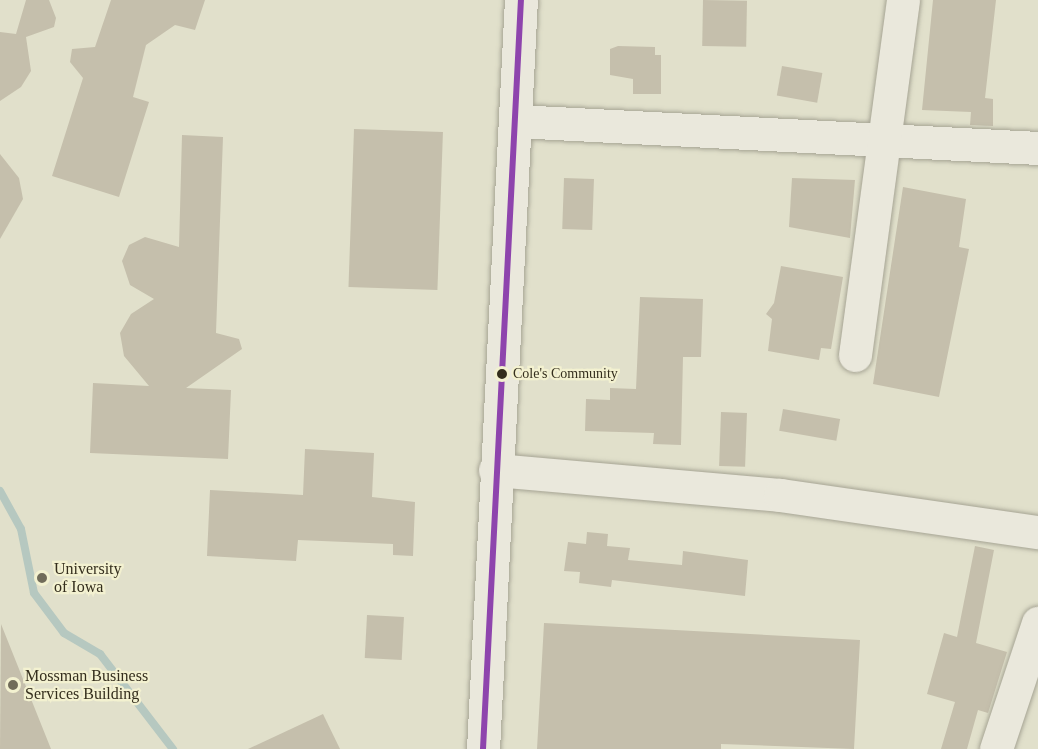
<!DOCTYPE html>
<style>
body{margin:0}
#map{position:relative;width:1038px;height:749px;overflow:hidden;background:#e1e0cb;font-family:Georgia,serif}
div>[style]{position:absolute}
.stream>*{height:8px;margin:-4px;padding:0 4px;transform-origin:4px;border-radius:4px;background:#b6c8c0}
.building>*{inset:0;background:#c5bfac;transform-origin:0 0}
.roads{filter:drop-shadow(0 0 2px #a6a494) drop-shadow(0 0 2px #a6a494)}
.minor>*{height:33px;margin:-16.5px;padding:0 16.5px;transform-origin:16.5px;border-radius:16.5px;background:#eae8dc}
.bus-1>*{height:6px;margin:-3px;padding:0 3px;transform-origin:3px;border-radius:3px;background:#8e44ad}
.dots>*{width:16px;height:16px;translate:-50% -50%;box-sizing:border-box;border:3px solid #f3f1d0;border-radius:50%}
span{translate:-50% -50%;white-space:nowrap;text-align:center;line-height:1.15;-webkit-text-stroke:4.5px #f3f1d0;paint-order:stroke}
.bus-label{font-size:14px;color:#342e1d}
.left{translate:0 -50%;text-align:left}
.poi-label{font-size:16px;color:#342e1d}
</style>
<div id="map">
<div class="stream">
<i style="left:0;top:491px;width:43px;rotate:61.1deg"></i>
<i style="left:21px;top:529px;width:65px;rotate:78.5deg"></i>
<i style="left:34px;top:593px;width:50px;rotate:53.1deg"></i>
<i style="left:64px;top:633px;width:42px;rotate:30.3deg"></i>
<i style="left:100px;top:654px;width:120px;rotate:52.5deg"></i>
</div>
<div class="building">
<i style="clip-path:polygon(26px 0,49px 0,56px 18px,54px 27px,26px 37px,31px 71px,21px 87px,0 101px,0 32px,16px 34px)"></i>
<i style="clip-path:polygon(111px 0,205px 0,195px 30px,175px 25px,146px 45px,133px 97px,149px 102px,119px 197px,52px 176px,83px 78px,70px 62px,72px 49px,95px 47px)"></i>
<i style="left:703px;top:0;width:44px;height:46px;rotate:1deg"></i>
<i style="clip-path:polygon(933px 0,996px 0,985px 98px,993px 99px,993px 126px,970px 125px,971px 112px,922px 110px)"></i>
<i style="clip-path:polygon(618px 46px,655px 47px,655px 55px,661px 55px,661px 94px,633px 94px,633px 79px,610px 75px,610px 49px)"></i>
<i style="left:782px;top:66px;width:41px;height:30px;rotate:10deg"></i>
<i style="left:354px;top:129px;width:89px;height:158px;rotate:2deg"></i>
<i style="clip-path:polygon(182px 135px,223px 137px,216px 333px,239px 339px,242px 349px,186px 388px,231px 390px,228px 459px,90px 453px,93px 383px,149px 386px,124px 356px,120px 333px,131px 314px,154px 299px,130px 285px,122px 261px,129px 245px,145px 237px,179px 247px)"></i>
<i style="clip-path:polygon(0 154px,19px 178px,23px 199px,0 239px)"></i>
<i style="left:564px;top:178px;width:30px;height:51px;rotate:2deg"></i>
<i style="clip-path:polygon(792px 178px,855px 180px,850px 238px,789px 227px)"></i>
<i style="clip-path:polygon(903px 187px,966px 199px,959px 247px,969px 249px,939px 397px,873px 384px)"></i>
<i style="clip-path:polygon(781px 266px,843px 277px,831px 349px,821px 348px,819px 360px,768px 351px,772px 319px,766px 314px,774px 303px)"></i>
<i style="clip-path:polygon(640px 297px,703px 299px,701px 357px,683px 357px,681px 445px,653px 444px,654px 433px,585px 431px,586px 399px,610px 400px,610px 388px,636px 389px)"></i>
<i style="left:783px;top:409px;width:58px;height:22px;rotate:10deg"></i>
<i style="left:721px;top:412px;width:26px;height:54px;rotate:2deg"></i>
<i style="clip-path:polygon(305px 449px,374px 453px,372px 497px,415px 502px,413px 556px,393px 555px,393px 544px,298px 540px,296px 561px,207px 556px,210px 490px,303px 495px)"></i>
<i style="clip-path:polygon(587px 532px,608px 534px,607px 546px,630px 548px,628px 560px,682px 565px,683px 551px,748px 560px,745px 596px,612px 580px,611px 587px,579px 583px,580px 572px,564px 571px,568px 542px,586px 544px)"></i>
<i style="clip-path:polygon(975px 546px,994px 550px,976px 643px,1007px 652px,988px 713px,978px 710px,967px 749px,941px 749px,955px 702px,927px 694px,944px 633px,957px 637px)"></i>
<i style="left:367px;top:615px;width:37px;height:43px;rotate:3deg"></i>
<i style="clip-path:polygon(544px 623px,860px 640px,854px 749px,721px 744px,721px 749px,537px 749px)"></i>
<i style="clip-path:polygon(1px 624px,51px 749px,0 749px)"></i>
<i style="clip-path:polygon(323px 714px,340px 749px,248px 749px)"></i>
</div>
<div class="roads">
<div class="minor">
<i style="left:516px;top:121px;width:523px;rotate:2.96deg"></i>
<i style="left:855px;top:355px;width:358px;rotate:-82.3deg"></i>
<i style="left:495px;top:470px;width:286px;rotate:5deg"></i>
<i style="left:780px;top:495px;width:261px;rotate:8.2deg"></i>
<i style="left:483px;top:749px;width:750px;rotate:-87.1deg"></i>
<i style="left:996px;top:749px;width:133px;rotate:-71.6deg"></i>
</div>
</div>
<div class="bus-1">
<i style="left:483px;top:749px;width:750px;rotate:-87.1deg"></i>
</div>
<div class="dots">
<i style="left:502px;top:374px;background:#342e1d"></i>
<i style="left:42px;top:578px;background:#716c5a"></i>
<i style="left:13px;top:685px;background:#716c5a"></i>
</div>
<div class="bus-label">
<span class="left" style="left:513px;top:374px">Cole's Community</span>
</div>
<div class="poi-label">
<span class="left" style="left:54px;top:578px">University<br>of Iowa</span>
<span class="left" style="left:25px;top:685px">Mossman Business<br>Services Building</span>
</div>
</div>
